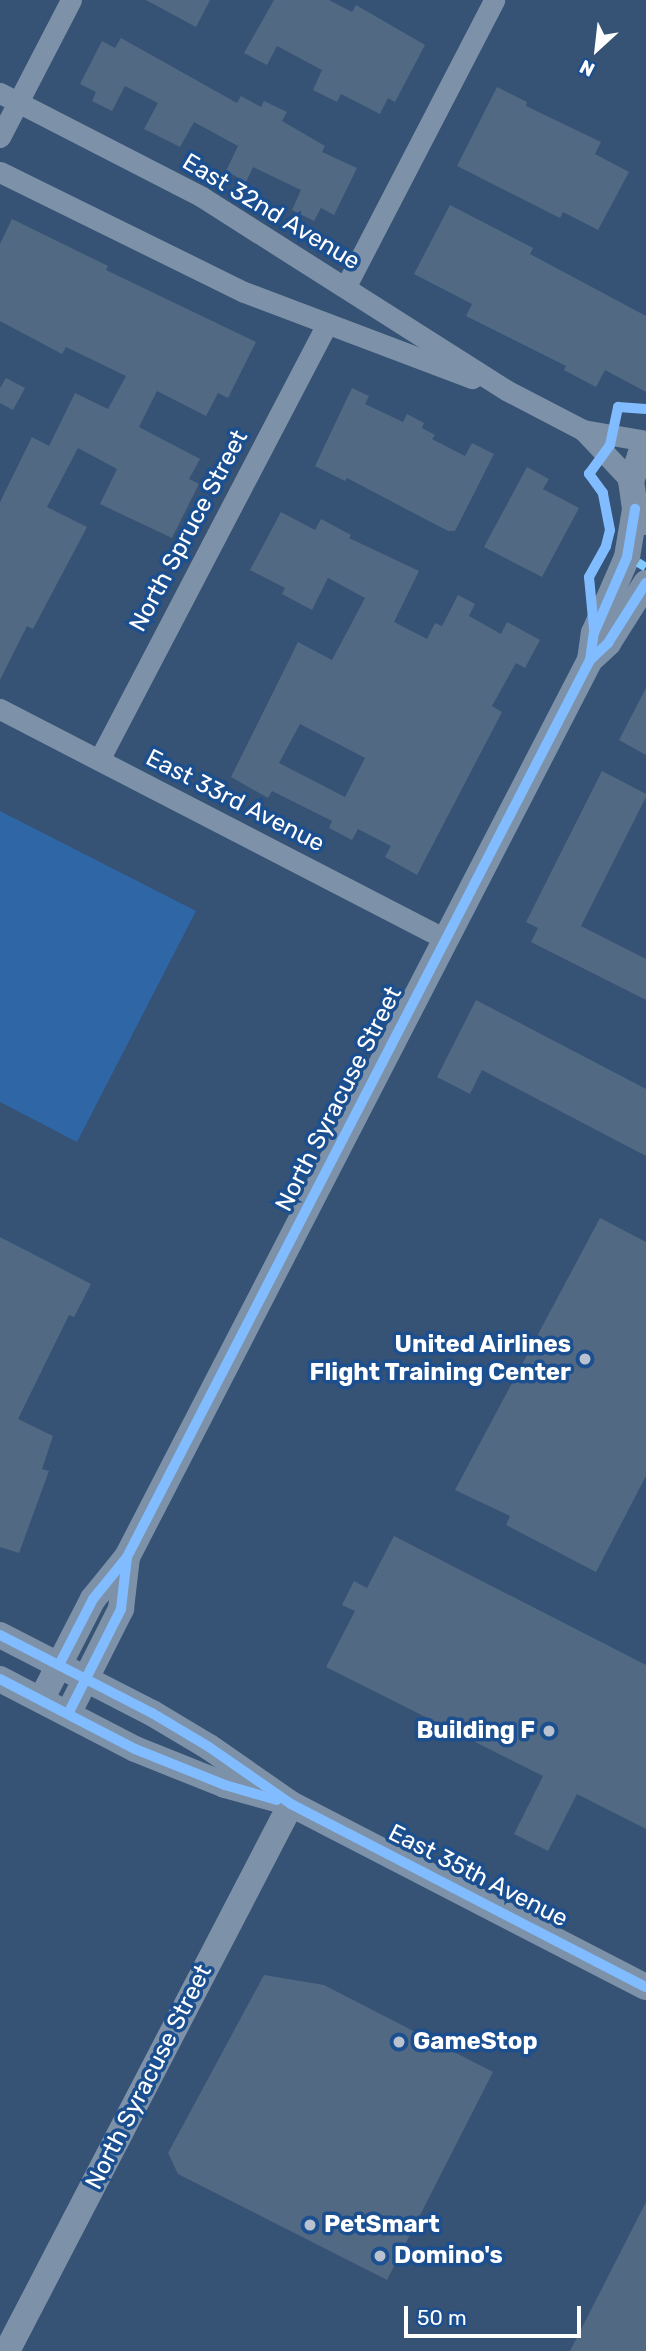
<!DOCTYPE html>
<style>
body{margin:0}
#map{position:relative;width:646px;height:2351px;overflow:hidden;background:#365274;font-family:Rubik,sans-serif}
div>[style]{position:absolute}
.green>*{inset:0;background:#2f66a5}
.building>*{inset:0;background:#526984}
.minor>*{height:21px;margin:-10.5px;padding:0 10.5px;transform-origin:10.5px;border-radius:10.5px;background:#7d92a8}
.tertiary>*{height:26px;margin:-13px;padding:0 13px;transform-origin:13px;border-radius:13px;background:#7d92a8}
.quiet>*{height:9px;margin-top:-4.5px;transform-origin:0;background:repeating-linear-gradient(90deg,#80caff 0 18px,transparent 0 27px)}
.cycleway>*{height:10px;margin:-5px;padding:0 5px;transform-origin:5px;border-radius:5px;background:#80bcff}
.dots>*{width:19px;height:19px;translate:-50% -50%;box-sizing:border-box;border:4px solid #1b4f8f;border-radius:50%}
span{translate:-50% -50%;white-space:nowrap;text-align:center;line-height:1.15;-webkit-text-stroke:7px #1b4f8f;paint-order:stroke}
.street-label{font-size:24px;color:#fff}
.poi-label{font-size:24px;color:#fff;font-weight:700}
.right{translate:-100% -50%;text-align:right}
.left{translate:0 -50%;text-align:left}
.north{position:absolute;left:562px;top:14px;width:70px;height:70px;-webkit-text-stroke:5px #1b4f8f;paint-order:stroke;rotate:207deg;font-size:19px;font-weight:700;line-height:28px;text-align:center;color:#fff}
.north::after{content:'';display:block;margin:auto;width:24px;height:32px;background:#fff;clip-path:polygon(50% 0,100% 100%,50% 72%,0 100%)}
.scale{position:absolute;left:404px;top:2306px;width:177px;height:32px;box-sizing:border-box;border:4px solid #fff;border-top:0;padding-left:9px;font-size:21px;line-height:24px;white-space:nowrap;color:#fff;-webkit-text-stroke:5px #1b4f8f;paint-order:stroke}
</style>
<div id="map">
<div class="green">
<i style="clip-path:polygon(0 811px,196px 911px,77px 1142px,0 1102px)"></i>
</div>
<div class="building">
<i style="clip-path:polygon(146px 0,210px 0,196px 27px)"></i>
<i style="clip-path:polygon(274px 0,329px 0,352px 12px,356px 5px,425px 45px,395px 102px,388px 98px,380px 114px,341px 94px,337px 102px,313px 90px,322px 70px,277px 46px,267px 65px,244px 53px)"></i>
<i style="clip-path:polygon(121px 38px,237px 103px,241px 96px,261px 107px,264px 101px,287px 112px,282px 121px,325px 146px,322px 152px,357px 168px,334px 215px,321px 208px,314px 221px,292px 210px,301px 190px,253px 167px,246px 182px,226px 171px,238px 146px,194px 122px,180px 147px,144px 129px,158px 103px,125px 86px,112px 111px,92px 101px,96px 92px,80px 84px,102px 41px,115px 48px)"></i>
<i style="clip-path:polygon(497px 87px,527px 102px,526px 106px,601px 142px,595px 154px,629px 172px,598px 230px,563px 212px,560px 218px,457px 166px)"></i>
<i style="clip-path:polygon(450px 205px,533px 248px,530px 254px,646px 316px,646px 392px,605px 370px,596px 387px,564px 370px,566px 366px,466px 316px,472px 304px,414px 274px)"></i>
<i style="clip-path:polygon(12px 219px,108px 266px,106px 270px,256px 342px,228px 398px,218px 393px,206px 416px,157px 391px,139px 427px,200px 459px,189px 479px,199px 484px,172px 538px,100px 504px,117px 469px,78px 448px,47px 507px,87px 527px,33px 629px,27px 626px,0 680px,0 502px,32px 437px,49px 446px,75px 393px,108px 409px,126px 376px,66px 347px,62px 354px,0 321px,0 244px)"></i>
<i style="clip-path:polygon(6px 378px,25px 388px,13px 410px,0 403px,0 388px)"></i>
<i style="clip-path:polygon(352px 388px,369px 396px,365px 404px,403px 422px,407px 414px,424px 423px,422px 428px,435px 435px,432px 439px,465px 456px,472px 443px,494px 454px,455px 531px,448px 531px,347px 478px,345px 481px,315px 466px)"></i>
<i style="clip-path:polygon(527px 467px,549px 479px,543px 489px,579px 508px,542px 577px,484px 547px)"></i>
<i style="clip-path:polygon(evenodd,281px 512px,315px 530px,321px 519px,351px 535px,349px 538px,419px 571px,394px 622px,427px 639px,435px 623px,442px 626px,458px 595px,475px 604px,469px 616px,501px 634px,507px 622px,540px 640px,525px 668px,516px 663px,492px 706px,502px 712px,417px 875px,385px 857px,391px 846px,358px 829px,352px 840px,329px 828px,332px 821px,272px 791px,268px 798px,231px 777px,298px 642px,332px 660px,365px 598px,328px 578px,312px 610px,282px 594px,285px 588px,250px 570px,281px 512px,300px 724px,365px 758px,345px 797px,279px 763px,300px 724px)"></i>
<i style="clip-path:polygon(646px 688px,646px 755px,619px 740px)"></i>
<i style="clip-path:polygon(602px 771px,646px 794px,646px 797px,581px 926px,646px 959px,646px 1000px,531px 942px,538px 928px,526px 922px)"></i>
<i style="clip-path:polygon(476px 1000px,646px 1089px,646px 1156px,482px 1070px,470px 1094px,437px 1077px)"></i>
<i style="clip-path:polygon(600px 1218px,646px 1242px,646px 1476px,596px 1572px,506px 1525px,510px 1516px,455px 1490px)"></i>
<i style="clip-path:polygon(0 1237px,91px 1284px,74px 1317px,69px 1315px,18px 1419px,53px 1436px,42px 1469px,49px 1471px,19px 1553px,0 1547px)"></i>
<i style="clip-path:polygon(394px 1536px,646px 1665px,646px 1829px,577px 1794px,548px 1851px,514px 1834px,543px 1776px,326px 1667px,355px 1611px,342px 1605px,354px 1581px,367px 1588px)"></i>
<i style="clip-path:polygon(264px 1975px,324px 1985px,493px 2072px,387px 2280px,178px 2174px,168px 2153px)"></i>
<i style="clip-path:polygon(646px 2202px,646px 2351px,570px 2351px)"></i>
</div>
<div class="minor">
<i style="left:0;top:93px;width:227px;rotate:27.2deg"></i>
<i style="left:202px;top:197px;width:360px;rotate:32.4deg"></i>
<i style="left:506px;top:390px;width:87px;rotate:27.5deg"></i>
<i style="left:583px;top:430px;width:64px;rotate:9.9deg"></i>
<i style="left:0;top:137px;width:154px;rotate:-62.6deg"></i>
<i style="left:0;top:172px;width:272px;rotate:26.2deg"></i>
<i style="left:244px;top:292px;width:244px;rotate:20.7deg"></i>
<i style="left:346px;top:286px;width:322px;rotate:-62.6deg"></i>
<i style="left:583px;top:430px;width:70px;rotate:46.7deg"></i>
<i style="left:0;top:709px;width:501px;rotate:27.33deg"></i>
<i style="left:99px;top:760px;width:491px;rotate:-62.4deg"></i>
</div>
<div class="tertiary">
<i style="left:643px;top:522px;width:15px;rotate:-122deg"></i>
<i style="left:635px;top:509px;width:28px;rotate:-98deg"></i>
<i style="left:631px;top:481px;width:27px;rotate:-70deg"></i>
<i style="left:640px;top:456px;width:8px;rotate:-45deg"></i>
<i style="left:590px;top:660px;width:25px;rotate:-43deg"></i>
<i style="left:608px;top:643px;width:71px;rotate:-57.7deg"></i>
<i style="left:0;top:1635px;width:171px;rotate:27.2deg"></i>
<i style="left:152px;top:1713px;width:66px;rotate:30.8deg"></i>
<i style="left:209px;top:1747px;width:100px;rotate:34.8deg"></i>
<i style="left:291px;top:1804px;width:399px;rotate:27.3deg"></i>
<i style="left:0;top:1679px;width:152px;rotate:27.4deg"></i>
<i style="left:135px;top:1749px;width:97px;rotate:21.8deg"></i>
<i style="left:225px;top:1785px;width:49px;rotate:15.5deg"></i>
<i style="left:41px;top:1700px;width:114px;rotate:-62.8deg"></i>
<i style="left:93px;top:1599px;width:54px;rotate:-51deg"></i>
<i style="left:127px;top:1557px;width:1009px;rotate:-62.7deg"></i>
<i style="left:590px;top:660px;width:27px;rotate:-82deg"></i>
<i style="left:594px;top:633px;width:83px;rotate:-66.5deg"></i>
<i style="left:627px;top:557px;width:49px;rotate:-80.5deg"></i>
<i style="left:68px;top:1714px;width:118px;rotate:-63.2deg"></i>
<i style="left:121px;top:1609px;width:52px;rotate:-83.4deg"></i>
<i style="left:7px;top:2351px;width:616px;rotate:-62.56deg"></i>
</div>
<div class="quiet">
<i style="left:638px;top:562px;width:9px;rotate:32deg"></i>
</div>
<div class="cycleway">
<i style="left:594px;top:629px;width:52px;rotate:-95.5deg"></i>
<i style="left:589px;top:577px;width:35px;rotate:-61deg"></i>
<i style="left:606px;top:546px;width:16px;rotate:-76deg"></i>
<i style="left:610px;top:530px;width:38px;rotate:-101deg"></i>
<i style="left:603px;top:493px;width:24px;rotate:-126deg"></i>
<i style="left:589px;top:474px;width:36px;rotate:-54deg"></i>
<i style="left:610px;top:445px;width:39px;rotate:-78deg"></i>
<i style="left:618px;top:407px;width:28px;rotate:4deg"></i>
<i style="left:590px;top:660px;width:25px;rotate:-43deg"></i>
<i style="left:608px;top:643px;width:71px;rotate:-57.7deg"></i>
<i style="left:0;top:1635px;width:171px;rotate:27.2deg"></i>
<i style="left:152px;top:1713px;width:66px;rotate:30.8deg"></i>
<i style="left:209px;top:1747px;width:100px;rotate:34.8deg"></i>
<i style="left:291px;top:1804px;width:399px;rotate:27.3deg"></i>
<i style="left:59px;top:1665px;width:74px;rotate:-62.7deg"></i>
<i style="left:93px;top:1599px;width:54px;rotate:-51deg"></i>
<i style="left:127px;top:1557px;width:1009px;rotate:-62.7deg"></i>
<i style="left:590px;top:660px;width:27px;rotate:-82deg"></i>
<i style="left:594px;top:633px;width:83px;rotate:-66.5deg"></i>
<i style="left:627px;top:557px;width:49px;rotate:-80.5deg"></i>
<i style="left:0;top:1679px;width:152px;rotate:27.4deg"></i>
<i style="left:135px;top:1749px;width:97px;rotate:21.8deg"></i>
<i style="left:225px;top:1785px;width:54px;rotate:16.1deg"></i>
<i style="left:68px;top:1714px;width:118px;rotate:-63.2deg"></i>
<i style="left:121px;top:1609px;width:52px;rotate:-83.4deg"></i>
</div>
<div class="dots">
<i style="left:585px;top:1359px;background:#b9c2ce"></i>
<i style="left:549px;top:1731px;background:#b9c2ce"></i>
<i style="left:399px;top:2042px;background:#b9c2ce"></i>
<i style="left:310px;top:2225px;background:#b9c2ce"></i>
<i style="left:380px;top:2256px;background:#b9c2ce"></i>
</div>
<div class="street-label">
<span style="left:271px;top:212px;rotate:31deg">East 32nd Avenue</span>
<span style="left:189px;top:531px;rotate:-62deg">North Spruce Street</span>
<span style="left:235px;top:801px;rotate:27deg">East 33rd Avenue</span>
<span style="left:339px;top:1099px;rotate:-63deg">North Syracuse Street</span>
<span style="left:478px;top:1876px;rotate:27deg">East 35th Avenue</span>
<span style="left:149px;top:2077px;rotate:-63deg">North Syracuse Street</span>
</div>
<div class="poi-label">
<span class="right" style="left:571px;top:1359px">United Airlines<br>Flight Training Center</span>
<span class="right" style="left:535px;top:1731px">Building F</span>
<span class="left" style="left:413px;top:2042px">GameStop</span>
<span class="left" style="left:324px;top:2225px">PetSmart</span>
<span class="left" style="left:394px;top:2256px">Domino's</span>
</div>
<div class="north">N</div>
<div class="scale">50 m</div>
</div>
